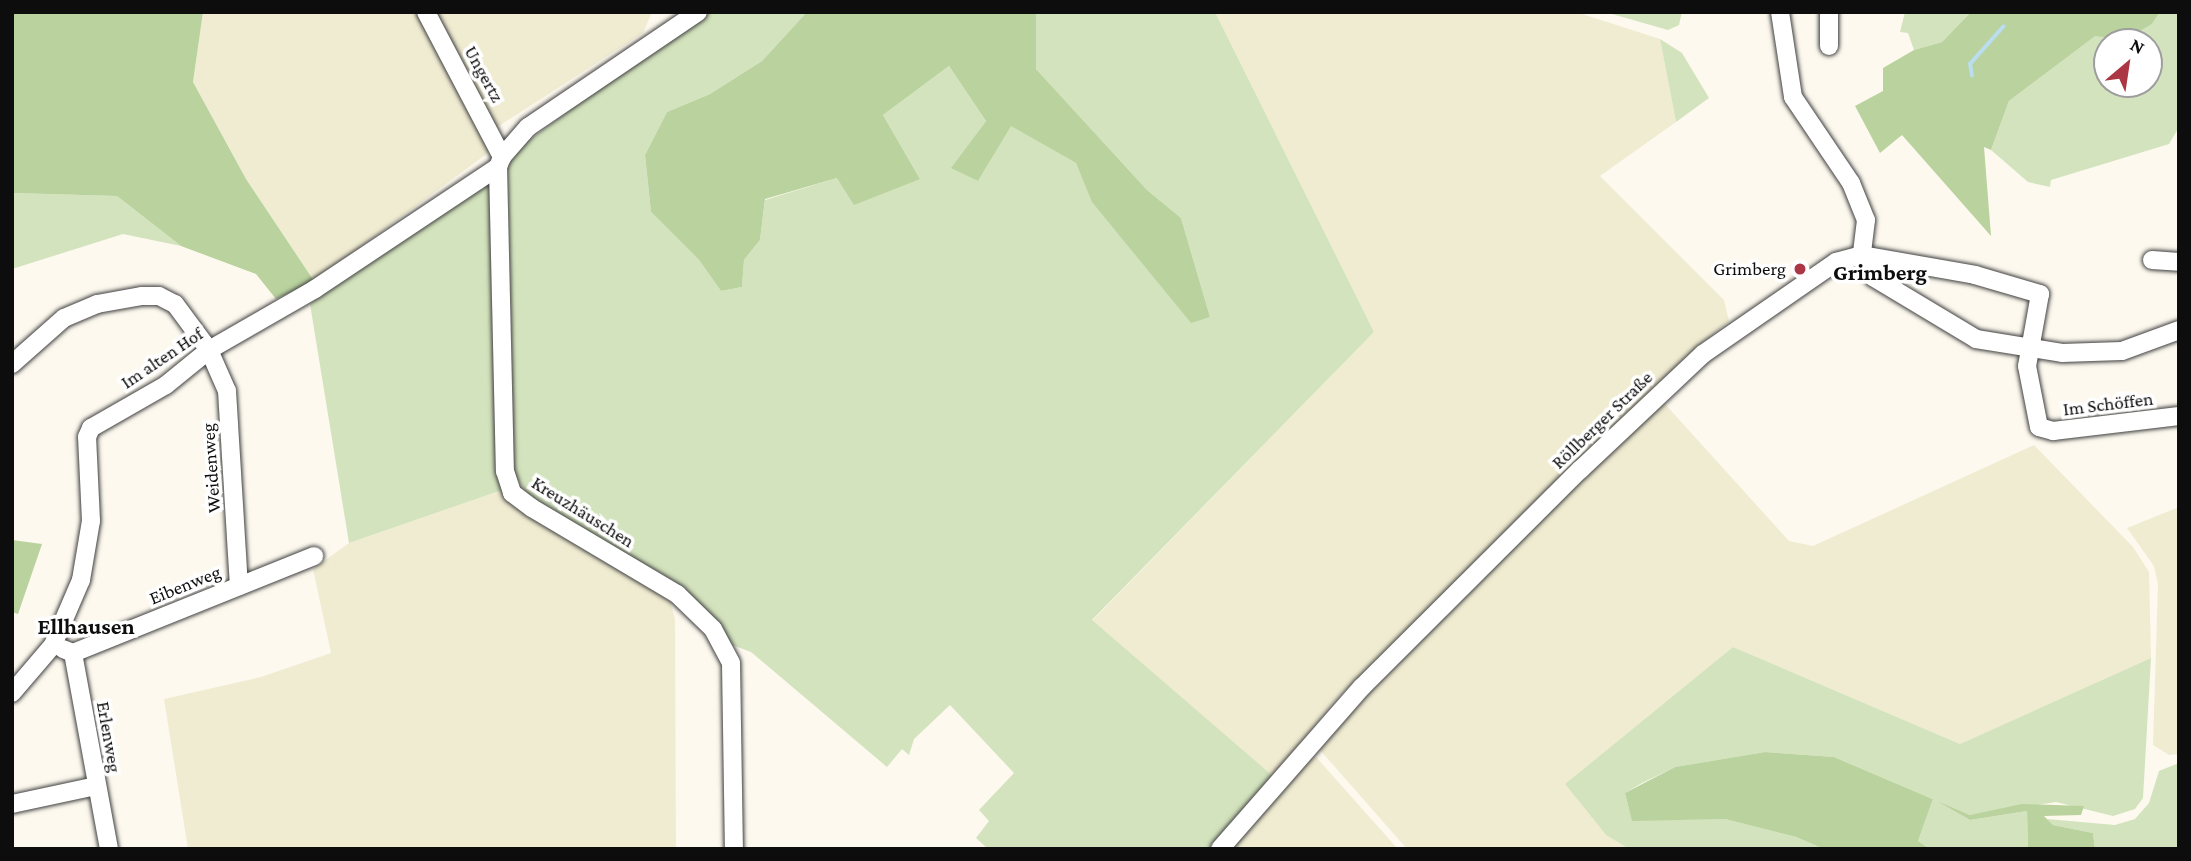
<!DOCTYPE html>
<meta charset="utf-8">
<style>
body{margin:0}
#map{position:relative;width:2191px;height:861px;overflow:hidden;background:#fdf9ef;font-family:"Crimson Pro",serif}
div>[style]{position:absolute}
.farmland>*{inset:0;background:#f0ecd2}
.green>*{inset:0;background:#d3e3bd}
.forest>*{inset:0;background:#b9d29e}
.stream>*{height:3.5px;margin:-1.75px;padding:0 1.75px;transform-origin:1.75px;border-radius:1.75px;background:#badeee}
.roads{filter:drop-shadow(0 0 2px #404040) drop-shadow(0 0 2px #404040)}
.minor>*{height:18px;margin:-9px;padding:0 9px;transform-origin:9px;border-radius:9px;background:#fff}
.dots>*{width:19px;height:19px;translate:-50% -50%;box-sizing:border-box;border:4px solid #fff;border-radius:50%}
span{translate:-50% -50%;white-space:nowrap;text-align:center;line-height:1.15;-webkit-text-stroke:7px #fff;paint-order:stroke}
.street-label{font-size:19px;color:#0d0d0d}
.poi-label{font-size:19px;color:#0d0d0d}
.right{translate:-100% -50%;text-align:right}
.quarter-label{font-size:23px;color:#0d0d0d;font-weight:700}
.frame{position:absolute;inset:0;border:14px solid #0d0d0d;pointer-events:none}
.north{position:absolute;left:2093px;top:28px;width:70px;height:70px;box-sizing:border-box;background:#fff;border:2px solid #9e9e9e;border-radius:50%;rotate:29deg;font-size:19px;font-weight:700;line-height:28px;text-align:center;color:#0d0d0d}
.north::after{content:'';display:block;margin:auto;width:24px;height:32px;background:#ab3744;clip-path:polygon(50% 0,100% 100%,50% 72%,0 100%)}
</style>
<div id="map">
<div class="farmland">
<i style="clip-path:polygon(203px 12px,652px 12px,643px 33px,485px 135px,492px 150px,314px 281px,246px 179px,193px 82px)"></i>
<i style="clip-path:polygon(1215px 12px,1576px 12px,1660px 39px,1676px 122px,1600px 176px,1724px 300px,1729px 321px,1690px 353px,1341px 694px,1273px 776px,1092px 621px,1374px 332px)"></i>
<i style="clip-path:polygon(1665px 404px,1789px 541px,1813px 546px,2034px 445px,2133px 547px,2149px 572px,2151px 658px,1960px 744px,1733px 647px,1565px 784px,1606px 835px,1629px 849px,1407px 849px,1320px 750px,1321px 742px,1656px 405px)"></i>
<i style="clip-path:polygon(502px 490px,533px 515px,670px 601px,675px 619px,676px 849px,188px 849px,164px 699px,261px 677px,331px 653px,313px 569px,349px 543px)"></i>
<i style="clip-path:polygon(2179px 507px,2179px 754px,2169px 755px,2153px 745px,2158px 585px,2154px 566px,2127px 528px)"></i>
<i style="clip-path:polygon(1316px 757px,1398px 849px,1232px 849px,1309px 759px)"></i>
</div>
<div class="green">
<i style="clip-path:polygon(705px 12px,807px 12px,762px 61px,710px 94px,667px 112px,645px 155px,651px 212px,699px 260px,721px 291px,742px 287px,744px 260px,760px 240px,765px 200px,837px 178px,920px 179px,883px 115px,949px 66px,986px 121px,952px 167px,978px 181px,1011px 125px,1076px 163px,1093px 202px,1191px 322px,1210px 317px,1181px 218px,1147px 190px,1036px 69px,1036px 12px,1215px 12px,1374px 332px,1092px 620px,1273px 776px,1211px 849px,988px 849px,976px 838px,989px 821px,979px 810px,1014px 773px,950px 705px,914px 739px,909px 755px,902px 749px,887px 767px,751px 652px,727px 643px,686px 593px,528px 496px,514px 473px,508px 168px,514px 151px)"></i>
<i style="clip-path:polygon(1605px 12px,1682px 12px,1679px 25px,1668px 30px)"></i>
<i style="clip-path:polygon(1905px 12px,1971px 12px,1942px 42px,1914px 50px,1908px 33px,1900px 32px)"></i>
<i style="clip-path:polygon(evenodd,2160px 12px,2179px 12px,2179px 127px,2169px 144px,2051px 180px,2050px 187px,2028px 182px,1991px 150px,2009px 101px,2095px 35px,2125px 40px,2152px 24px,2160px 12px,2107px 42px,2149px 42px,2149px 84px,2107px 84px,2107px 42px)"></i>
<i style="clip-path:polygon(1660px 39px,1682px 53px,1709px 98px,1676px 122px)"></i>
<i style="clip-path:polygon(482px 180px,491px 183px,496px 464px,502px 490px,349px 543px,310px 304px)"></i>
<i style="clip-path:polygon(12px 193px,117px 196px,181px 246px,123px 234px,12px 269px)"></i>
<i style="clip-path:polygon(1733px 647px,1960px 744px,2151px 658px,2143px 798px,2135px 809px,2113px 816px,2056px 802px,1970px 815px,1834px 757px,1765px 752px,1675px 767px,1642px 783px,1625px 793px,1632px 820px,1725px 819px,1796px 837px,1824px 849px,1629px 849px,1606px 835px,1565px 784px)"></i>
<i style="clip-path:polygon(2179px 763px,2179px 849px,2095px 849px,2093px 833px,2053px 825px,2047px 819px,2115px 825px,2135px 819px,2149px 803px,2159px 771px)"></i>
<i style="clip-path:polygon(1933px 799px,1970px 820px,2027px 811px,2028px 849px,1930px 849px,1918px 841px)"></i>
</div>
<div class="forest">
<i style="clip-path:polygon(12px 12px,203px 12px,193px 82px,246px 179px,314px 281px,276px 299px,256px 274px,181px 246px,117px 196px,12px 193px)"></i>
<i style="clip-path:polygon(807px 12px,1036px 12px,1036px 69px,1147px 190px,1181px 218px,1210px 317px,1191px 323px,1092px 202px,1076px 163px,1011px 126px,978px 181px,951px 168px,986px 121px,949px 66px,883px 115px,920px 179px,854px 205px,837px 178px,765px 199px,760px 240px,744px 260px,742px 287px,721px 291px,699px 260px,651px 212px,645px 155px,667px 112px,710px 94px,762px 61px)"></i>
<i style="clip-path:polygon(1971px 12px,2160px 12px,2152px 24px,2125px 40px,2095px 36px,2009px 101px,1991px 150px,1984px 147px,1991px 236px,1902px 135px,1880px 153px,1855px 106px,1883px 91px,1883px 68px,1914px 50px,1942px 42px)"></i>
<i style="clip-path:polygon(12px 540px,42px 544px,18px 614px,12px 612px)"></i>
<i style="clip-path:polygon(1765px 752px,1834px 757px,1970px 815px,2022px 804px,2084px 806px,2081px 815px,2044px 816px,2053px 825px,2093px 833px,2095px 849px,2028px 849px,2027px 811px,1970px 820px,1933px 799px,1918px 841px,1930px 849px,1824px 849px,1796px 837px,1725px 819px,1632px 821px,1625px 793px,1675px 767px)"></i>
</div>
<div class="stream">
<i style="left:1972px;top:76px;width:12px;rotate:-99deg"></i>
<i style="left:1970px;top:64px;width:50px;rotate:-48.3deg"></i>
</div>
<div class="roads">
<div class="minor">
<i style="left:426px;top:12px;width:164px;rotate:62.3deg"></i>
<i style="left:698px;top:12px;width:205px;rotate:145.9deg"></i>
<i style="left:528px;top:127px;width:40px;rotate:131deg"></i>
<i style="left:502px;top:157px;width:11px;rotate:112deg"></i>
<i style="left:498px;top:167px;width:304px;rotate:88.7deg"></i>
<i style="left:505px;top:471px;width:23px;rotate:72deg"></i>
<i style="left:512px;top:493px;width:25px;rotate:37deg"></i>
<i style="left:532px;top:508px;width:169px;rotate:30.7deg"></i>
<i style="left:677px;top:594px;width:50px;rotate:44.2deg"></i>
<i style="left:713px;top:629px;width:38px;rotate:62deg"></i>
<i style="left:731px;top:663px;width:186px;rotate:89.1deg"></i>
<i style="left:1780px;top:12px;width:86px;rotate:81.3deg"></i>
<i style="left:1793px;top:97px;width:104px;rotate:56deg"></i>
<i style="left:1851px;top:183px;width:40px;rotate:68deg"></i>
<i style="left:1866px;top:220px;width:35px;rotate:97deg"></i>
<i style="left:1829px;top:12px;width:34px;rotate:90deg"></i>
<i style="left:1862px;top:255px;width:25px;rotate:63deg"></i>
<i style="left:1873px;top:277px;width:120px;rotate:31deg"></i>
<i style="left:1976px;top:339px;width:87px;rotate:9.2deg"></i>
<i style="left:2062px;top:353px;width:60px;rotate:-1.9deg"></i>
<i style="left:2122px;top:351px;width:61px;rotate:-20.2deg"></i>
<i style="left:2152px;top:260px;width:27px;rotate:4deg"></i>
<i style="left:12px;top:364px;width:69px;rotate:-41.5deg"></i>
<i style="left:64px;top:318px;width:36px;rotate:-23deg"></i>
<i style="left:97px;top:304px;width:46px;rotate:-10.1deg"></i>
<i style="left:142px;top:296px;width:17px"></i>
<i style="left:159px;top:296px;width:18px;rotate:27deg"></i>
<i style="left:175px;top:304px;width:57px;rotate:53.5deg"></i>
<i style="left:209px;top:350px;width:45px;rotate:66.3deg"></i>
<i style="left:227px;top:391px;width:195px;rotate:86.5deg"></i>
<i style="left:63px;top:649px;width:11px;rotate:22deg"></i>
<i style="left:73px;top:653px;width:199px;rotate:79.6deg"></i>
<i style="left:73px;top:653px;width:260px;rotate:-21.9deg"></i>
<i style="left:12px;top:693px;width:63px;rotate:-49.5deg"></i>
<i style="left:53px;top:645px;width:71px;rotate:-66.7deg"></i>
<i style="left:81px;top:580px;width:60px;rotate:-80.4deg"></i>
<i style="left:91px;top:521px;width:84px;rotate:-92.7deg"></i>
<i style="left:87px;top:437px;width:10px;rotate:-66deg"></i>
<i style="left:91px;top:428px;width:86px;rotate:-29.8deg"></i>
<i style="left:166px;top:385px;width:55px;rotate:-39.1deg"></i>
<i style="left:209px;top:350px;width:122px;rotate:-29.9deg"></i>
<i style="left:315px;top:289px;width:220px;rotate:-33.7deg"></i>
<i style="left:12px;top:804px;width:86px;rotate:-12.1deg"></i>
<i style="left:1220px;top:849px;width:215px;rotate:-48.8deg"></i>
<i style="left:1362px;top:687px;width:308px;rotate:-44.9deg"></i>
<i style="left:1580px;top:470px;width:169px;rotate:-43.3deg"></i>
<i style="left:1703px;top:354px;width:162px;rotate:-34.7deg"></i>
<i style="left:1836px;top:262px;width:27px;rotate:-15deg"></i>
<i style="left:1862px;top:255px;width:115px;rotate:10deg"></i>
<i style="left:1975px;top:275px;width:68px;rotate:16.3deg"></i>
<i style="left:2040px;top:294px;width:73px;rotate:100.2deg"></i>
<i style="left:2027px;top:366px;width:62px;rotate:78.9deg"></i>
<i style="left:2039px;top:427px;width:15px;rotate:16deg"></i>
<i style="left:2053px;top:431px;width:127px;rotate:-6.8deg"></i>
</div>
</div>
<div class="dots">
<i style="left:1800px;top:269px;background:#ab3744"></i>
</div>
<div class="street-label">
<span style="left:484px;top:74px;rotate:61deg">Ungertz</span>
<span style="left:162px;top:358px;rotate:-34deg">Im alten Hof</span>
<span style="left:2108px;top:404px;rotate:-7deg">Im Schöffen</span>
<span style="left:1602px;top:420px;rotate:-44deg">Röllberger Straße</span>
<span style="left:211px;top:468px;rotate:-94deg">Weidenweg</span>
<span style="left:583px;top:512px;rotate:32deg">Kreuzhäuschen</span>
<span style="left:185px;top:585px;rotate:-22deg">Eibenweg</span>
<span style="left:109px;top:737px;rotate:80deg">Erlenweg</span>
</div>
<div class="poi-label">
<span class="right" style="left:1786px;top:269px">Grimberg</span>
</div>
<div class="quarter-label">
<span style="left:1880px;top:272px">Grimberg</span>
<span style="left:86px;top:626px">Ellhausen</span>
</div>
<div class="frame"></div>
<div class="north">N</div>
</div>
